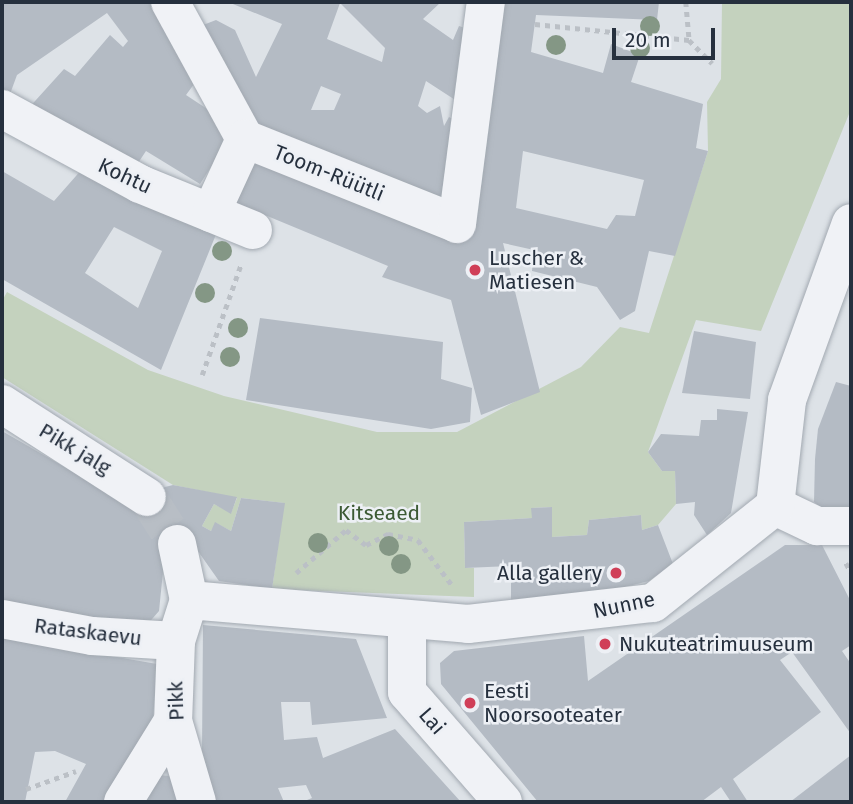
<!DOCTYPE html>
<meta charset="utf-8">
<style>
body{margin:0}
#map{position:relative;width:853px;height:804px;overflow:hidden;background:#dde2e7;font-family:"Fira Sans",sans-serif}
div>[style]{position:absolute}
.green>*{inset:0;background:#c4d2be}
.building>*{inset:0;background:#b4bbc4}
.street-tunnel>*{height:38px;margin-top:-19px;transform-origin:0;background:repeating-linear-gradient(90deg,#b8bec5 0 38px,transparent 0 57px)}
.path>*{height:4.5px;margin-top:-2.25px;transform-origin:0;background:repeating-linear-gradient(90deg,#bbc0c6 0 5px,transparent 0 10px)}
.roads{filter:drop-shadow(0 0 2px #a2a9b1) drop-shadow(0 0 2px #a2a9b1)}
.street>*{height:38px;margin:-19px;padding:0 19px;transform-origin:19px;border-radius:19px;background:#f0f2f6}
.trees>*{width:20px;height:20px;margin:-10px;border-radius:50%;background:#849785}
.dots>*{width:19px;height:19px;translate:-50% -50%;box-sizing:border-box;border:4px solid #edf0f5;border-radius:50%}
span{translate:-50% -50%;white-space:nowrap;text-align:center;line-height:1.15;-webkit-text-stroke:5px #edf0f5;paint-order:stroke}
.street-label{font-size:21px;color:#26303e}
.poi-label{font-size:21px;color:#26303e}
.left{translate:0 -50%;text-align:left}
.right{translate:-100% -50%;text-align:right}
.park-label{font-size:21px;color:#3c5a34}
.frame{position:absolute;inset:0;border:4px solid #26303e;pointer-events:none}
.scale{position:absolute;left:612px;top:28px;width:103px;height:32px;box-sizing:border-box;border:4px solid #26303e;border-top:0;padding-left:9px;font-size:21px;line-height:24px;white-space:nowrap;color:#26303e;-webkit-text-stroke:5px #edf0f5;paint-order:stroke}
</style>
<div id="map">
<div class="green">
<i style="clip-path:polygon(722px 2px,851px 2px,851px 109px,761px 331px,696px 320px,648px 452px,662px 471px,675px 471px,676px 504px,658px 525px,642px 530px,641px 515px,589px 520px,587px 535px,552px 537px,551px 507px,532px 508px,532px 518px,464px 522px,465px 568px,474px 568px,474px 597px,272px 589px,284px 503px,241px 498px,231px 531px,216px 523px,211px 531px,202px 526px,214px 504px,231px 513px,237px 498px,173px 485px,2px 377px,2px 301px,7px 292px,148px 370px,224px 396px,377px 432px,457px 432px,581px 367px,620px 327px,649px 333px,708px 151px,707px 102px,721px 79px)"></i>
</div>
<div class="building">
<i style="clip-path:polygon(2px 2px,156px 2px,197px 80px,186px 95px,236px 128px,200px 184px,146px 151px,134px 169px,26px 111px,64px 69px,75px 76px,110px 35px,123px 47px,128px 41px,107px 13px,17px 75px,10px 94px,2px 91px)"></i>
<i style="clip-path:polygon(evenodd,228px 2px,441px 2px,423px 19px,453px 40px,459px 26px,477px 32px,466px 107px,426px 81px,418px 106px,427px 113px,440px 106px,444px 126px,449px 117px,470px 128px,453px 207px,242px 120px,198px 27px,216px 20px,235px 30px,256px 77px,282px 24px,228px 2px,340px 3px,385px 48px,382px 62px,327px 39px,340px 3px,228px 2px,321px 86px,341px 94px,334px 110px,311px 110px,321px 86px)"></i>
<i style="clip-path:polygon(evenodd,495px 2px,659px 2px,657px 20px,536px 15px,531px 52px,603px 73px,611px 44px,640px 55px,631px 82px,703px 104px,696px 148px,708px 151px,675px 256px,649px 251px,635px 311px,620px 320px,597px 287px,532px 271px,534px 250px,503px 243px,540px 392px,481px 415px,451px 300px,382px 277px,388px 266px,231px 201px,253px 153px,457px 240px,495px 2px,523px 151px,644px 180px,635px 216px,616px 215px,607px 229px,516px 208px,523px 151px)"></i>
<i style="clip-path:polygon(evenodd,83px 168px,217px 232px,161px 370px,2px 279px,2px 171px,54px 201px,83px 168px,114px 227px,162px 251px,138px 308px,85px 273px,114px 227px)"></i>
<i style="clip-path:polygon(260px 318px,443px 342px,441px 379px,472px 388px,470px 422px,431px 429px,246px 400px)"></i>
<i style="clip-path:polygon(694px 331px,756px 342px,750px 399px,682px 393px)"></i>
<i style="clip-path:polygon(836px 382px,851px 386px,851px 511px,828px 513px,814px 502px,815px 459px,818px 429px)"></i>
<i style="clip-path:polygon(717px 409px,748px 412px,731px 513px,707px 535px,694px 515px,695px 502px,676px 504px,675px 471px,662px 471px,648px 452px,661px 434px,699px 436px,701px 420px,717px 420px)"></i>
<i style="clip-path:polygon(2px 431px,94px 484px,153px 490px,173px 485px,237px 497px,231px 514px,214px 504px,202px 526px,211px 531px,215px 522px,231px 531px,241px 498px,285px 503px,272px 589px,219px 581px,188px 537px,165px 552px,159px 611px,146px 626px,2px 601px)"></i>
<i style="clip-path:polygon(552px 507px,552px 537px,587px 535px,589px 520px,641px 515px,642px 530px,658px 525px,673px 564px,649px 581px,609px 591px,511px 601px,511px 566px,465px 568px,464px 522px,532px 518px,531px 508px)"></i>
<i style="clip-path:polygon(785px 545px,822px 545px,851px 602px,851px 645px,842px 651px,851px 664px,851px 734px,792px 652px,780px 660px,821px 712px,733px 779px,748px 802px,731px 802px,721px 787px,701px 802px,538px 802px,441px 684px,440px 663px,454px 651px,584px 636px,588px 681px)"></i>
<i style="clip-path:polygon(203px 625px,356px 639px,387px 718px,312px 725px,310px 702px,281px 702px,284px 740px,317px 737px,323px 758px,395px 729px,461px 802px,302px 802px,312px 798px,306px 785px,278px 788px,284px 802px,215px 802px,202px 751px)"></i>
<i style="clip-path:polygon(2px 637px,157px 664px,153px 720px,110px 802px,65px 802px,86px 764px,55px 751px,35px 752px,25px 802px,2px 802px)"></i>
<i style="clip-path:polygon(851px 755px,851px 802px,790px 802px)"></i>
<i style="clip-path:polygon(155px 775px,171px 776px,178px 802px,133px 802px)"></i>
</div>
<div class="street-tunnel">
<i style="left:147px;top:497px;width:56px;rotate:57.4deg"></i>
</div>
<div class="path">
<i style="left:686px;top:2px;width:38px;rotate:85deg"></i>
<i style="left:535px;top:24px;width:155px;rotate:5.9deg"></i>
<i style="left:689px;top:40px;width:33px;rotate:45deg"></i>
<i style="left:202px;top:375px;width:118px;rotate:-70.6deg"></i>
<i style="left:846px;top:563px;width:10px;rotate:61deg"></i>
<i style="left:296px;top:573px;width:66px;rotate:-40.7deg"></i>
<i style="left:346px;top:530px;width:25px;rotate:37deg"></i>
<i style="left:366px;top:545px;width:25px;rotate:-27deg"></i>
<i style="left:388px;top:534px;width:31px;rotate:11deg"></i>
<i style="left:418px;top:540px;width:56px;rotate:52.9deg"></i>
<i style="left:26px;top:789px;width:53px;rotate:-19.8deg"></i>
</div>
<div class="roads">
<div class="street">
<i style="left:170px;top:2px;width:156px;rotate:61.3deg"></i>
<i style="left:245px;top:139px;width:228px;rotate:21.8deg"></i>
<i style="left:457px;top:224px;width:224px;rotate:-82.6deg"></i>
<i style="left:2px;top:109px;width:157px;rotate:28.5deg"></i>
<i style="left:140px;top:184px;width:122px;rotate:22.2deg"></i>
<i style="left:211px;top:213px;width:81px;rotate:-65.3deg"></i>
<i style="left:2px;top:404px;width:172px;rotate:32.7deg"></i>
<i style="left:775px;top:506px;width:47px;rotate:25.5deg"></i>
<i style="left:817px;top:526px;width:34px"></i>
<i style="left:177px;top:544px;width:57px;rotate:77.9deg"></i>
<i style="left:189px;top:600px;width:43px;rotate:107.6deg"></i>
<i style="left:176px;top:641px;width:80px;rotate:92.1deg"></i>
<i style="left:173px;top:721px;width:84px;rotate:73.5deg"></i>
<i style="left:189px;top:600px;width:280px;rotate:4.9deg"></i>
<i style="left:468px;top:624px;width:186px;rotate:-6.5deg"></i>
<i style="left:653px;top:603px;width:156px;rotate:-38.5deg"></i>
<i style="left:775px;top:506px;width:107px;rotate:-83.5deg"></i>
<i style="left:787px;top:400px;width:188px;rotate:-70.1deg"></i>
<i style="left:2px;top:619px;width:92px;rotate:10.7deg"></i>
<i style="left:92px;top:636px;width:84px;rotate:3.4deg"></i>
<i style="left:407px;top:623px;width:69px;rotate:90deg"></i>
<i style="left:407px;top:692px;width:146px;rotate:48.9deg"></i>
<i style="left:123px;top:802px;width:95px;rotate:-58.3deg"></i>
</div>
</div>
<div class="trees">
<i style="left:650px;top:26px"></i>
<i style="left:556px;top:45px"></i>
<i style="left:640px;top:48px"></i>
<i style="left:222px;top:251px"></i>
<i style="left:205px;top:293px"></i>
<i style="left:238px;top:328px"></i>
<i style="left:230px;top:357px"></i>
<i style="left:318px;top:543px"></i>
<i style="left:389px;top:546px"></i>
<i style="left:401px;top:564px"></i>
</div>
<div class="dots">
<i style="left:475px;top:270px;background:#d03f58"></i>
<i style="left:616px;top:573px;background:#d03f58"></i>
<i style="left:605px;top:644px;background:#d03f58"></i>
<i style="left:470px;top:703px;background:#d03f58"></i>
</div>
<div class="street-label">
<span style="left:329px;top:173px;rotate:22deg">Toom-Rüütli</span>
<span style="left:125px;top:176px;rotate:25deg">Kohtu</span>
<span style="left:75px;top:449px;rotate:31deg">Pikk jalg</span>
<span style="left:624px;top:605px;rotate:-12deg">Nunne</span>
<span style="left:88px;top:632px;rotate:7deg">Rataskaevu</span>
<span style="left:176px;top:701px;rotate:-92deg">Pikk</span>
<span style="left:432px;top:721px;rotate:49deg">Lai</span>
</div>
<div class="poi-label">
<span class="left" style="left:489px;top:270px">Luscher &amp;<br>Matiesen</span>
<span class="right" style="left:602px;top:573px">Alla gallery</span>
<span class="left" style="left:619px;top:644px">Nukuteatrimuuseum</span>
<span class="left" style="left:484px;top:703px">Eesti<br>Noorsooteater</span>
</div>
<div class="park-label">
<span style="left:379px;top:513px">Kitseaed</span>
</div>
<div class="frame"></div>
<div class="scale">20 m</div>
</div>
